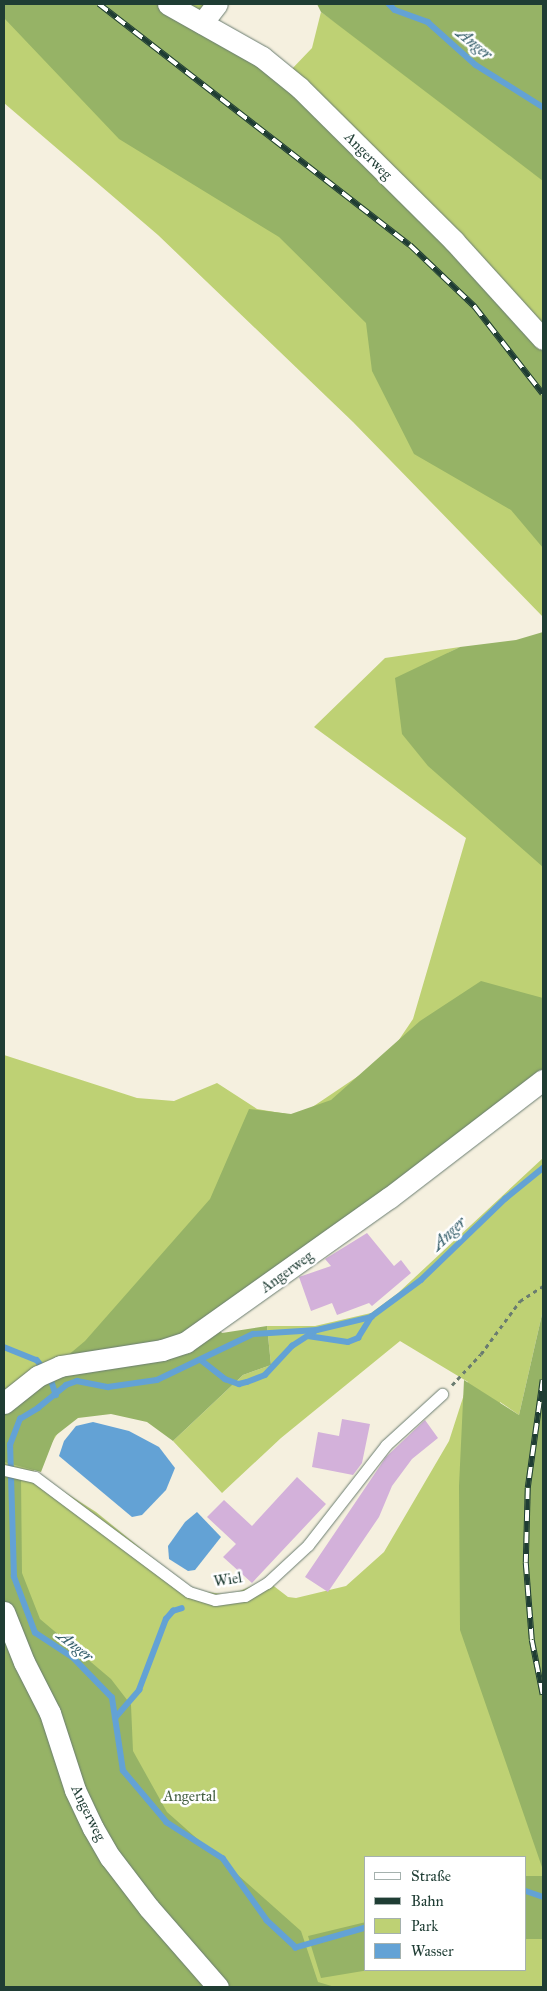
<!DOCTYPE html>
<meta charset="utf-8">
<style>
body{margin:0}
#map{position:relative;width:547px;height:1991px;overflow:hidden;background:#f5f0df;font-family:"IM FELL Great Primer",serif}
div>[style]{position:absolute}
.green>*{inset:0;background:#bed174}
.forest>*{inset:0;background:#96b366;transform-origin:0 0}
.water>*{inset:0;background:#63a2d5}
.stream>*{height:5.5px;margin:-2.75px;padding:0 2.75px;transform-origin:2.75px;border-radius:2.75px;background:#63a2d5}
.building>*{inset:0;background:#d3b1da}
.path>*{height:3px;margin-top:-1.5px;transform-origin:0;background:repeating-linear-gradient(90deg,#6a7c70 0 4px,transparent 0 8px)}
.roads{filter:drop-shadow(0 0 1px #6a7c70) drop-shadow(0 0 1px #6a7c70)}
.service>*{height:11px;margin:-5.5px;padding:0 5.5px;transform-origin:5.5px;border-radius:5.5px;background:#fff}
.minor>*{height:21px;margin:-10.5px;padding:0 10.5px;transform-origin:10.5px;border-radius:10.5px;background:#fff}
.rail>*{height:5.5px;margin-top:-2.75px;transform-origin:0;background:repeating-linear-gradient(90deg,#fff 0 11px,#1f3d34 0 22px);box-sizing:border-box;border-block:1px solid #1f3d34}
span{translate:-50% -50%;white-space:nowrap;text-align:center;line-height:1.15;-webkit-text-stroke:5px #fff;paint-order:stroke}
.street-label{font-size:15px;color:#1f3d34}
.park-label{font-size:15px;color:#476244}
.water-label{font-size:16px;color:#37606c;font-style:italic}
.frame{position:absolute;inset:0;border:5px solid #1f3d34;pointer-events:none}
.legend{position:absolute;left:364px;top:1856px;width:162px;height:115px;box-sizing:border-box;background:#fff;border:1px solid #a5b1ae;margin:0;padding:6px 9px;list-style:none;font-size:15px;color:#1f3d34}
.legend li{display:flex;align-items:center;gap:10px;height:25px}
.legend b{width:25px;border:1px solid #a5b1ae}
</style>
<div id="map">
<div class="green">
<i style="clip-path:polygon(4px 4px,222px 4px,214px 18px,289px 72px,312px 48px,321px 12px,335px 22px,543px 4px,543px 617px,353px 422px,158px 235px,4px 103px)"></i>
<i style="clip-path:polygon(evenodd,543px 636px,543px 1076px,113px 1347px,33px 1472px,96px 1512px,192px 1590px,230px 1595px,266px 1580px,288px 1597px,296px 1598px,346px 1586px,384px 1552px,449px 1441px,468px 1382px,400px 1341px,281px 1438px,222px 1493px,173px 1441px,243px 1375px,271px 1365px,267px 1326px,315px 1326px,371px 1313px,398px 1293px,543px 1158px,543px 1310px,519px 1415px,500px 1402px,543px 1802px,543px 1987px,4px 1987px,4px 1055px,137px 1098px,174px 1101px,217px 1083px,257px 1109px,299px 1116px,388px 1056px,413px 1019px,466px 838px,314px 727px,385px 658px,460px 647px,448px 653px,543px 636px,366px 1857px,526px 1857px,526px 1970px,366px 1970px,366px 1857px)"></i>
</div>
<div class="forest">
<i style="clip-path:polygon(4px 4px,158px 4px,259px 59px,543px 343px,543px 548px,511px 510px,414px 454px,372px 371px,366px 323px,279px 237px,119px 139px,4px 18px)"></i>
<i style="clip-path:polygon(317px 4px,543px 4px,543px 181px,321px 12px)"></i>
<i style="clip-path:polygon(543px 632px,543px 867px,428px 766px,402px 734px,395px 678px,460px 647px,516px 640px)"></i>
<i style="clip-path:polygon(481px 981px,543px 998px,543px 1076px,216px 1326px,222px 1333px,267px 1326px,271px 1365px,243px 1375px,173px 1441px,147px 1422px,111px 1414px,78px 1418px,55px 1436px,41px 1472px,4px 1462px,4px 1409px,85px 1341px,210px 1199px,249px 1109px,291px 1114px,331px 1100px,420px 1021px)"></i>
<i style="clip-path:polygon(543px 1310px,543px 1870px,460px 1630px,459px 1486px,464px 1380px,519px 1415px)"></i>
<i style="clip-path:polygon(4px 1473px,21px 1476px,22px 1573px,40px 1619px,111px 1679px,131px 1705px,133px 1751px,167px 1812px,301px 1931px,318px 1982px,335px 1987px,4px 1987px)"></i>
<i style="left:543px;top:1876px;width:63px;height:17px;rotate:90deg"></i>
<i style="clip-path:polygon(366px 1922px,366px 1970px,369px 1970px,321px 1978px,308px 1936px)"></i>
</div>
<div class="water">
<i style="clip-path:polygon(93px 1422px,129px 1431px,159px 1447px,175px 1468px,166px 1490px,142px 1515px,132px 1517px,59px 1456px,64px 1441px,76px 1426px)"></i>
<i style="clip-path:polygon(197px 1512px,221px 1537px,195px 1570px,188px 1571px,169px 1559px,168px 1546px,185px 1522px)"></i>
</div>
<div class="stream">
<i style="left:389px;top:4px;width:8px;rotate:45deg"></i>
<i style="left:395px;top:10px;width:35px;rotate:20deg"></i>
<i style="left:428px;top:22px;width:64px;rotate:41.9deg"></i>
<i style="left:476px;top:65px;width:79px;rotate:32.1deg"></i>
<i style="left:308px;top:1336px;width:40px;rotate:8.5deg"></i>
<i style="left:348px;top:1342px;width:11px;rotate:-22deg"></i>
<i style="left:358px;top:1338px;width:25px;rotate:-58deg"></i>
<i style="left:4px;top:1347px;width:35px;rotate:22deg"></i>
<i style="left:37px;top:1360px;width:11px;rotate:52deg"></i>
<i style="left:201px;top:1360px;width:31px;rotate:38deg"></i>
<i style="left:225px;top:1379px;width:15px;rotate:20deg"></i>
<i style="left:239px;top:1384px;width:8px;rotate:-14deg"></i>
<i style="left:247px;top:1382px;width:19px;rotate:-21deg"></i>
<i style="left:265px;top:1375px;width:40px;rotate:-47deg"></i>
<i style="left:292px;top:1346px;width:27px;rotate:-33deg"></i>
<i style="left:50px;top:1376px;width:20px;rotate:72deg"></i>
<i style="left:115px;top:1718px;width:37px;rotate:-49deg"></i>
<i style="left:139px;top:1690px;width:76px;rotate:-69.2deg"></i>
<i style="left:166px;top:1619px;width:11px;rotate:-49deg"></i>
<i style="left:173px;top:1611px;width:9px;rotate:-18deg"></i>
<i style="left:526px;top:1891px;width:18px;rotate:19deg"></i>
<i style="left:366px;top:1928px;width:73px;rotate:164.1deg"></i>
<i style="left:296px;top:1948px;width:40px;rotate:-137deg"></i>
<i style="left:267px;top:1921px;width:76px;rotate:-125.4deg"></i>
<i style="left:223px;top:1859px;width:67px;rotate:-147.3deg"></i>
<i style="left:167px;top:1823px;width:68px;rotate:-130.2deg"></i>
<i style="left:123px;top:1771px;width:74px;rotate:-98.6deg"></i>
<i style="left:112px;top:1698px;width:56px;rotate:-134.3deg"></i>
<i style="left:73px;top:1658px;width:45px;rotate:-146.7deg"></i>
<i style="left:35px;top:1633px;width:60px;rotate:-110.6deg"></i>
<i style="left:14px;top:1577px;width:132px;rotate:-91.7deg"></i>
<i style="left:10px;top:1445px;width:28px;rotate:-69deg"></i>
<i style="left:20px;top:1419px;width:21px;rotate:-31deg"></i>
<i style="left:38px;top:1408px;width:36px;rotate:-39deg"></i>
<i style="left:66px;top:1385px;width:12px;rotate:-20deg"></i>
<i style="left:77px;top:1381px;width:32px;rotate:11deg"></i>
<i style="left:108px;top:1387px;width:49px;rotate:-8.1deg"></i>
<i style="left:157px;top:1380px;width:106px;rotate:-25.6deg"></i>
<i style="left:253px;top:1334px;width:64px;rotate:-3.6deg"></i>
<i style="left:317px;top:1330px;width:56px;rotate:-13.5deg"></i>
<i style="left:371px;top:1317px;width:62px;rotate:-36.5deg"></i>
<i style="left:421px;top:1280px;width:117px;rotate:-44deg"></i>
<i style="left:505px;top:1199px;width:49px;rotate:-39.2deg"></i>
</div>
<div class="building">
<i style="clip-path:polygon(367px 1233px,394px 1266px,401px 1260px,411px 1273px,372px 1306px,369px 1303px,337px 1315px,332px 1303px,311px 1311px,299px 1277px,331px 1266px,325px 1259px)"></i>
<i style="clip-path:polygon(342px 1419px,370px 1424px,362px 1463px,353px 1475px,312px 1467px,318px 1432px,339px 1436px)"></i>
<i style="clip-path:polygon(425px 1420px,438px 1438px,412px 1459px,392px 1486px,379px 1517px,328px 1592px,305px 1577px,386px 1457px)"></i>
<i style="clip-path:polygon(297px 1477px,326px 1504px,252px 1583px,223px 1557px,236px 1544px,207px 1517px,224px 1500px,252px 1526px)"></i>
</div>
<div class="path">
<i style="left:452px;top:1385px;width:42px;rotate:-46.9deg"></i>
<i style="left:481px;top:1354px;width:66px;rotate:-53.7deg"></i>
<i style="left:520px;top:1301px;width:27px;rotate:-33deg"></i>
</div>
<div class="roads">
<div class="service">
<i style="left:4px;top:1470px;width:32px;rotate:13deg"></i>
<i style="left:35px;top:1477px;width:192px;rotate:36.8deg"></i>
<i style="left:189px;top:1592px;width:27px;rotate:17deg"></i>
<i style="left:215px;top:1600px;width:30px;rotate:-8deg"></i>
<i style="left:245px;top:1596px;width:26px;rotate:-31deg"></i>
<i style="left:267px;top:1583px;width:56px;rotate:-42.8deg"></i>
<i style="left:308px;top:1545px;width:127px;rotate:-52deg"></i>
<i style="left:386px;top:1445px;width:76px;rotate:-42.3deg"></i>
</div>
<div class="minor">
<i style="left:168px;top:4px;width:108px;rotate:29.4deg"></i>
<i style="left:262px;top:57px;width:49px;rotate:39.2deg"></i>
<i style="left:300px;top:88px;width:217px;rotate:44.8deg"></i>
<i style="left:454px;top:241px;width:132px;rotate:47.8deg"></i>
<i style="left:202px;top:23px;width:24px;rotate:-52deg"></i>
<i style="left:4px;top:1403px;width:43px;rotate:-38.5deg"></i>
<i style="left:38px;top:1376px;width:24px;rotate:-24deg"></i>
<i style="left:60px;top:1366px;width:103px;rotate:-8.9deg"></i>
<i style="left:162px;top:1350px;width:25px;rotate:-18deg"></i>
<i style="left:186px;top:1342px;width:249px;rotate:-35.4deg"></i>
<i style="left:389px;top:1198px;width:194px;rotate:-37.5deg"></i>
<i style="left:4px;top:1612px;width:54px;rotate:68.2deg"></i>
<i style="left:24px;top:1662px;width:57px;rotate:63deg"></i>
<i style="left:50px;top:1713px;width:81px;rotate:72deg"></i>
<i style="left:75px;top:1790px;width:42px;rotate:64.7deg"></i>
<i style="left:93px;top:1828px;width:34px;rotate:60deg"></i>
<i style="left:110px;top:1857px;width:64px;rotate:52.6deg"></i>
<i style="left:149px;top:1908px;width:105px;rotate:48.9deg"></i>
</div>
</div>
<div class="rail">
<i style="left:99px;top:4px;width:393px;rotate:37.8deg"></i>
<i style="left:410px;top:245px;width:90px;rotate:43.6deg"></i>
<i style="left:475px;top:307px;width:110px;rotate:52deg"></i>
<i style="left:543px;top:1380px;width:109px;rotate:97.9deg"></i>
<i style="left:528px;top:1488px;width:75px;rotate:91.5deg"></i>
<i style="left:526px;top:1563px;width:77px;rotate:85.5deg"></i>
<i style="left:532px;top:1640px;width:56px;rotate:78.7deg"></i>
</div>
<div class="street-label">
<span style="left:368px;top:156px;rotate:45deg">Angerweg</span>
<span style="left:287px;top:1272px;rotate:-36deg">Angerweg</span>
<span style="left:228px;top:1580px;rotate:-9deg">Wiel</span>
<span style="left:88px;top:1813px;rotate:64deg">Angerweg</span>
</div>
<div class="park-label">
<span style="left:190px;top:1797px">Angertal</span>
</div>
<div class="water-label">
<span style="left:474px;top:44px;rotate:39deg">Anger</span>
<span style="left:449px;top:1234px;rotate:-44deg">Anger</span>
<span style="left:75px;top:1646px;rotate:38deg">Anger</span>
</div>
<div class="frame"></div>
<ul class="legend">
<li><b style="height:6px;background:#fff"></b>Straße</li>
<li><b style="height:6px;background:#1f3d34"></b>Bahn</li>
<li><b style="height:14px;background:#bed174"></b>Park</li>
<li><b style="height:14px;background:#63a2d5"></b>Wasser</li>
</ul>
</div>
